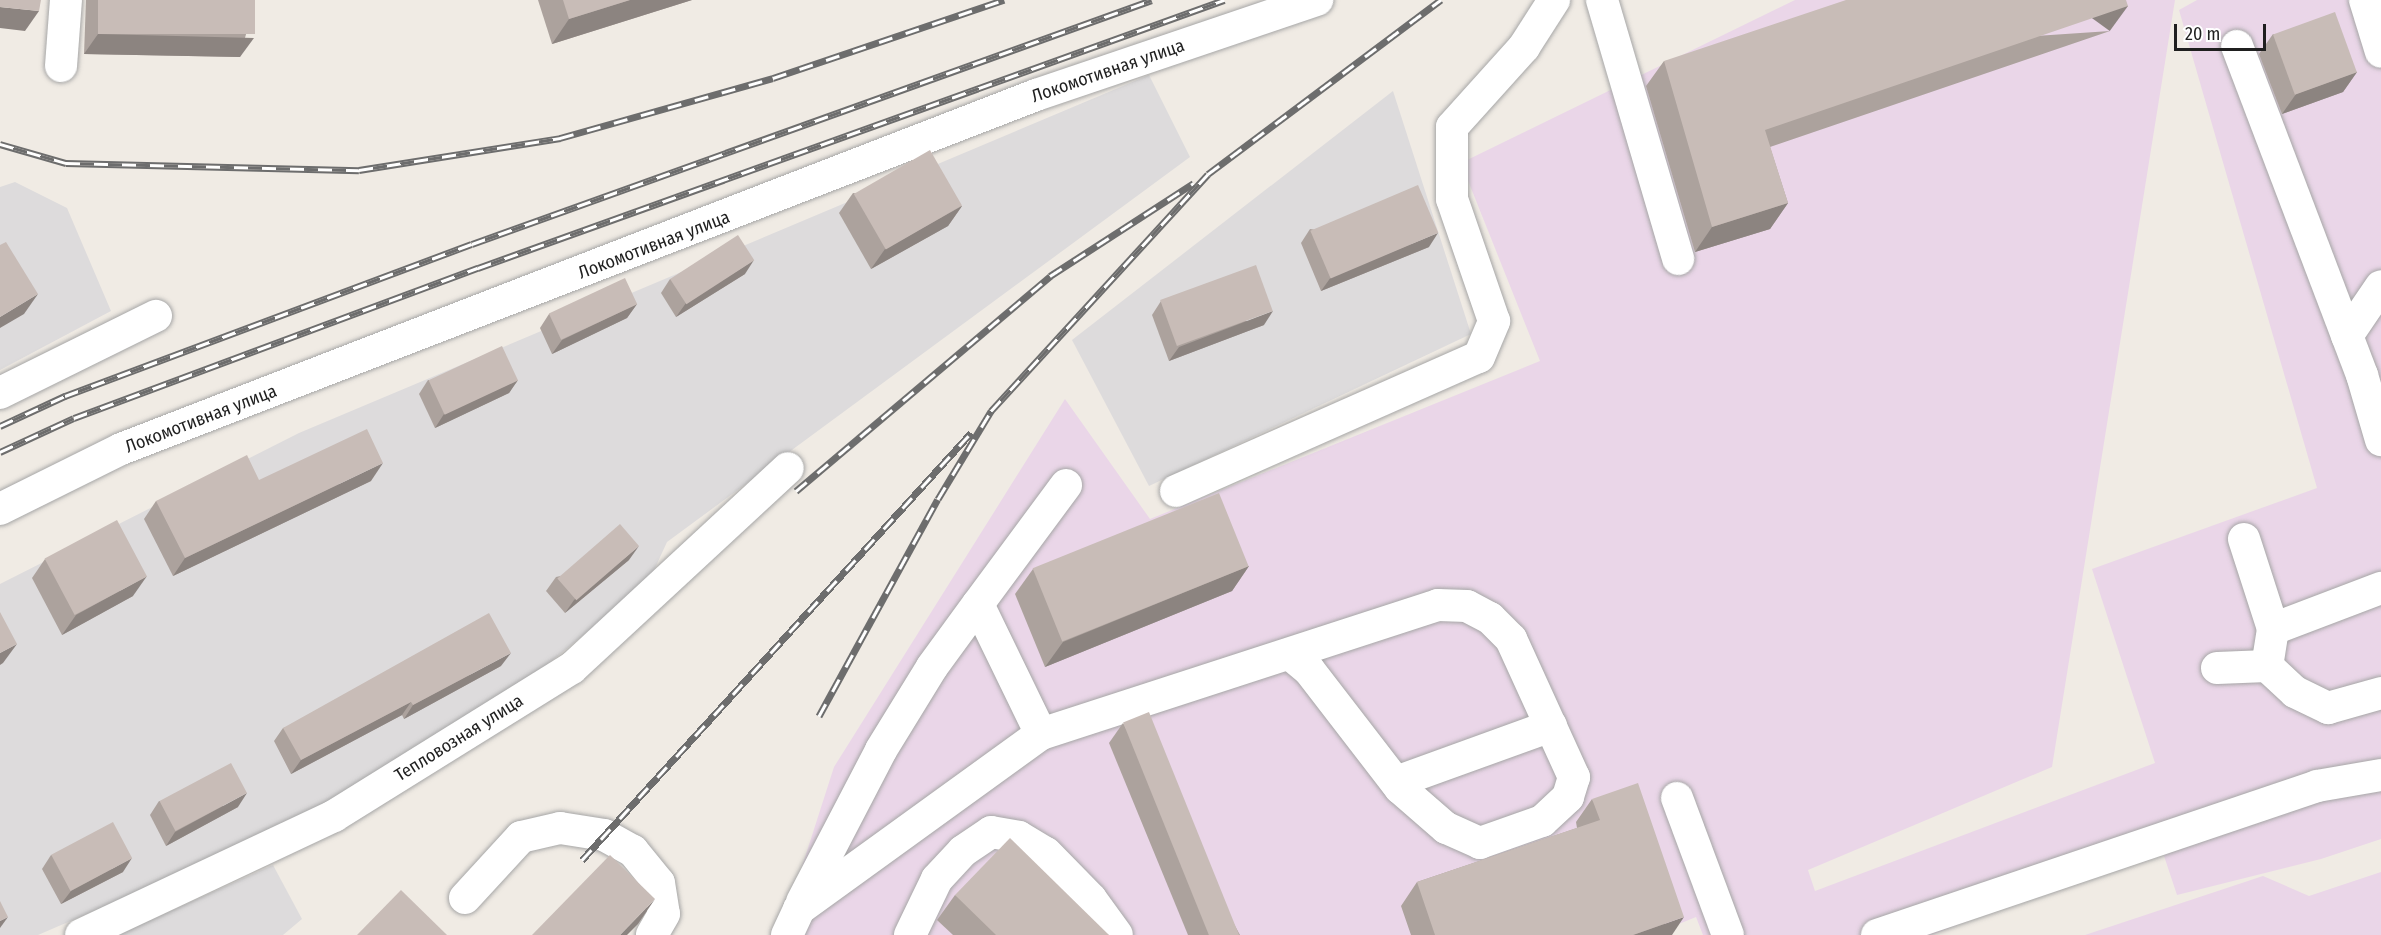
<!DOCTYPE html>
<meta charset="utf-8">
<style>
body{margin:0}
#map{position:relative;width:2381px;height:935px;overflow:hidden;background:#f0ebe4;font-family:"Fira Sans Condensed",sans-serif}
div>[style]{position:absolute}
.residential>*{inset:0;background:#dddbdc}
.industrial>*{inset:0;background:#ead6e8}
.roads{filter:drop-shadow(0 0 2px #a6a6a6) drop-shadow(0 0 2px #a6a6a6)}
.minor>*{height:32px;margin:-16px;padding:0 16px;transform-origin:16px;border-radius:16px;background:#fff}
.rail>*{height:7px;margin-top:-3.5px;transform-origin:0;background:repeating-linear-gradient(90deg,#fff 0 14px,#6d6d6d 0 28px);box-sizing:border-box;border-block:2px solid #6d6d6d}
.wall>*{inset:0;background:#aca29d}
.shaded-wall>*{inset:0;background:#8c8480;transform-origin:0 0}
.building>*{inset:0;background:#c8bcb7;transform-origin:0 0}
span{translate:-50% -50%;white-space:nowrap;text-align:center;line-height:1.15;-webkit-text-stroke:5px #fff;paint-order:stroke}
.street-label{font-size:18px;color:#1f1f1f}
.scale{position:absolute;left:2174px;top:24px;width:92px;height:27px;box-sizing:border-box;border:3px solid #1f1f1f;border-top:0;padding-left:8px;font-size:18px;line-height:21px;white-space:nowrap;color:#1f1f1f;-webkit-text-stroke:4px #fff;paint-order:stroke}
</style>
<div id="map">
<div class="residential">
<i style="clip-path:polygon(1149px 75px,1190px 157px,667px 542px,649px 581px,515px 691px,293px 825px,38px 935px,0 935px,0 584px,299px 433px)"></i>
<i style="clip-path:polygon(1393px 91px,1471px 334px,1149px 486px,1072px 340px)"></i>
<i style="clip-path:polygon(15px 182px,67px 208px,111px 311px,0 370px,0 187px)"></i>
<i style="clip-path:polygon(273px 865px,302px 919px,283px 935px,117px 935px)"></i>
</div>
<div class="industrial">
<i style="clip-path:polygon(1795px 0,2175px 0,2052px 767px,1808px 870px,1815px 891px,2155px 763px,2092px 569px,2317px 488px,2179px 10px,2197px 0,2381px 0,2381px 839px,2321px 859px,2177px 895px,2161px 847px,1931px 935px,1703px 935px,1696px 917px,1652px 935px,780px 935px,834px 767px,1065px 399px,1150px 519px,1540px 361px,1461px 163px)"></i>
<i style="clip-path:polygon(2381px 872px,2381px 935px,2085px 935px,2263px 876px,2309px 896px)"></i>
</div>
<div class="roads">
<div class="minor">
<i style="left:1602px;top:0;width:270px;rotate:73.6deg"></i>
<i style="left:2365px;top:0;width:54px;rotate:72.9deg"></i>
<i style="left:2237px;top:46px;width:352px;rotate:69.2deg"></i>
<i style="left:2362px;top:375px;width:68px;rotate:73.7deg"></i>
<i style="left:61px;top:66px;width:66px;rotate:-85.7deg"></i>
<i style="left:2347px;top:336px;width:60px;rotate:-55.8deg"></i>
<i style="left:0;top:393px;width:174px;rotate:-26.3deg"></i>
<i style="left:1176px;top:491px;width:331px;rotate:-23.9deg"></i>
<i style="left:1479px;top:357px;width:39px;rotate:-67deg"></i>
<i style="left:1494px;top:321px;width:129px;rotate:-109deg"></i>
<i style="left:1452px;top:199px;width:72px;rotate:-90deg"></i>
<i style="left:1452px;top:127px;width:108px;rotate:-48deg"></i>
<i style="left:1524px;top:47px;width:56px;rotate:-57.4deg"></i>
<i style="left:0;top:509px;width:135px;rotate:-26.4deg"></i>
<i style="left:121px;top:449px;width:981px;rotate:-21.15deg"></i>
<i style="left:1036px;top:95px;width:297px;rotate:-18.7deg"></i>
<i style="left:2244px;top:539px;width:95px;rotate:72.1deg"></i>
<i style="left:2273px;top:629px;width:37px;rotate:99deg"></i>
<i style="left:2267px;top:666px;width:38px;rotate:43deg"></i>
<i style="left:2295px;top:692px;width:37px;rotate:26deg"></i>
<i style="left:2328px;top:708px;width:55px;rotate:-15.8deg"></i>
<i style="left:2273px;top:629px;width:116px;rotate:-20.8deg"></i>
<i style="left:2217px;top:668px;width:50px;rotate:-2.3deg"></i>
<i style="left:1041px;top:734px;width:417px;rotate:-18deg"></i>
<i style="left:1438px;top:605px;width:29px;rotate:2deg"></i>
<i style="left:1467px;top:606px;width:26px;rotate:28deg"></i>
<i style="left:1490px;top:618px;width:30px;rotate:45deg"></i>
<i style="left:1511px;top:639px;width:152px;rotate:65.5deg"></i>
<i style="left:1574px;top:777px;width:21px;rotate:107deg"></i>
<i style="left:1568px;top:797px;width:35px;rotate:137deg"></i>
<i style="left:1542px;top:821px;width:66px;rotate:160.5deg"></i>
<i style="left:1480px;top:843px;width:37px;rotate:-156deg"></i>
<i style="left:1446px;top:828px;width:61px;rotate:-139deg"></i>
<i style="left:1400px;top:788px;width:149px;rotate:-127.6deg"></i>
<i style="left:1309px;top:670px;width:25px;rotate:-140deg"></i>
<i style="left:1396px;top:782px;width:165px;rotate:-19.9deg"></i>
<i style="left:1677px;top:798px;width:146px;rotate:69.6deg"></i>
<i style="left:465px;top:898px;width:83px;rotate:-47.4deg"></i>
<i style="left:521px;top:837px;width:40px;rotate:-13deg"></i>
<i style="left:560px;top:828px;width:45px;rotate:9deg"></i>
<i style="left:604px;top:835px;width:33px;rotate:29deg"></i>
<i style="left:633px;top:851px;width:41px;rotate:50.9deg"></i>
<i style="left:659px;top:883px;width:31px;rotate:81deg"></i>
<i style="left:664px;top:914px;width:24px;rotate:120deg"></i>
<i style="left:802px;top:902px;width:171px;rotate:-62.5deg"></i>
<i style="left:881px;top:750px;width:97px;rotate:-58.4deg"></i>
<i style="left:932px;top:667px;width:78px;rotate:-53.9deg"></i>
<i style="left:81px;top:935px;width:280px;rotate:-25.2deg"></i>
<i style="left:334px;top:816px;width:280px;rotate:-31.9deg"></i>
<i style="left:572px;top:668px;width:294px;rotate:-42.8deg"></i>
<i style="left:787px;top:935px;width:29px;rotate:-65deg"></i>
<i style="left:799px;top:909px;width:299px;rotate:-35.9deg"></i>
<i style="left:1041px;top:734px;width:144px;rotate:-115.9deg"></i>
<i style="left:978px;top:604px;width:148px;rotate:-53.5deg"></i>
<i style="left:910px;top:935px;width:62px;rotate:-64.3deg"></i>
<i style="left:937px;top:879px;width:38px;rotate:-47deg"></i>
<i style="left:963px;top:851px;width:34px;rotate:-34deg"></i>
<i style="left:991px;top:832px;width:28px;rotate:10deg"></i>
<i style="left:1019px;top:837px;width:31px;rotate:31deg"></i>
<i style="left:1046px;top:853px;width:64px;rotate:45.6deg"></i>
<i style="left:1091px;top:899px;width:44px;rotate:54.2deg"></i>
<i style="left:1877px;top:935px;width:465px;rotate:-18.7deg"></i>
<i style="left:2317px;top:786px;width:65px;rotate:-9.8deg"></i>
</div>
</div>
<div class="rail">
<i style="left:0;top:144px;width:69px;rotate:16.1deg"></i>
<i style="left:66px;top:163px;width:293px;rotate:1.4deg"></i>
<i style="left:359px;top:170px;width:204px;rotate:-9deg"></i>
<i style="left:560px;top:138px;width:221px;rotate:-15.7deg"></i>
<i style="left:773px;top:78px;width:244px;rotate:-18.7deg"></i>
<i style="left:0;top:426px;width:72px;rotate:-24.8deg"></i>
<i style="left:65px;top:396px;width:434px;rotate:-20.5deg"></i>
<i style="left:472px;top:244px;width:722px;rotate:-19.74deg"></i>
<i style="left:0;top:452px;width:81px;rotate:-24.7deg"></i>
<i style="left:74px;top:418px;width:431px;rotate:-20.4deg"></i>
<i style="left:478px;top:268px;width:793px;rotate:-19.76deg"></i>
<i style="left:796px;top:491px;width:333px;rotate:-40.2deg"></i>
<i style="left:1050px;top:276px;width:171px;rotate:-32.9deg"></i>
<i style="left:819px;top:716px;width:247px;rotate:-61.3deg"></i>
<i style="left:938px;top:499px;width:103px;rotate:-58.9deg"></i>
<i style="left:991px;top:411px;width:321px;rotate:-47.5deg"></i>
<i style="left:1208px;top:174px;width:291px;rotate:-36.8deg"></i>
<i style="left:582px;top:860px;width:578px;rotate:-47.67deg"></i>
</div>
<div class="wall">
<i style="clip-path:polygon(86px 0,255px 0,240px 57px,84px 54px)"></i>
<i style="clip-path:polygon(538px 0,692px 0,552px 44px)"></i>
<i style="clip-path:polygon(2110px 31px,1770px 147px,1788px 203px,1770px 229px,1695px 252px,1646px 86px,1664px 61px)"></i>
<i style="clip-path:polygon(2273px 34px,2357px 72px,2343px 92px,2282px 114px,2259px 54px)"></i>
<i style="clip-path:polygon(853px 193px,962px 206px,948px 226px,871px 269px,839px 213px)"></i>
<i style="clip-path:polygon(1310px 229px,1429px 247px,1321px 291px,1301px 243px)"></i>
<i style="clip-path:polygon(745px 274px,676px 317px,661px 293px,670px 279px)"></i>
<i style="clip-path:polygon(1161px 301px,1264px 325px,1169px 361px,1152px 315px)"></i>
<i style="clip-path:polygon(637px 304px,627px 318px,552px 354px,540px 328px,549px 314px)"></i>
<i style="clip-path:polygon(428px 380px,518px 380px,509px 393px,435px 428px,419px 394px)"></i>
<i style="clip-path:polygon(371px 481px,173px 576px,144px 519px,156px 501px)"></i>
<i style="clip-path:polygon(45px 559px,133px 596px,62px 635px,32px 578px)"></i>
<i style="clip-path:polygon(629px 560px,565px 613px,546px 591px,556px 577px)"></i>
<i style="clip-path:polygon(1249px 566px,1232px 591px,1045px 667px,1015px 594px,1033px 569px)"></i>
<i style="clip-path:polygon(501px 666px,404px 719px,402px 715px,291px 774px,274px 741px,283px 728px)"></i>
<i style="clip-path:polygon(1123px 723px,1240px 935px,1188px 935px,1109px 743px)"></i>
<i style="clip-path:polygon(1592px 799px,1672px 935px,1411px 935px,1401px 906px,1417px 882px,1577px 828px,1576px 822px)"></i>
<i style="clip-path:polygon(159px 801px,238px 807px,166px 846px,150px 815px)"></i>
<i style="clip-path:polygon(51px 855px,123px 872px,61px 904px,42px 869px)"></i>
<i style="clip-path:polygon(955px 895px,1109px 935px,953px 935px,937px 920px)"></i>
</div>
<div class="shaded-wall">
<i style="clip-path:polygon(630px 0,692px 0,552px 44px,569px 19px)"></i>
<i style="left:2128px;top:6px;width:31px;height:384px;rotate:126deg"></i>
<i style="clip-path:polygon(0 7px,39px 11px,25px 31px,0 28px)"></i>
<i style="clip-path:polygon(98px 34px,254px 38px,240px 57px,84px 54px)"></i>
<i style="clip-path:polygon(2357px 72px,2343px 92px,2282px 114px,2296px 94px)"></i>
<i style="clip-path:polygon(1788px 203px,1770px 229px,1695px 252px,1712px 227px)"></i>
<i style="clip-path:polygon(962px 206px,948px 226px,871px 269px,885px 249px)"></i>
<i style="clip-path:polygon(1438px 233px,1429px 247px,1321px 291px,1331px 277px)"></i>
<i style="clip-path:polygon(754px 260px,745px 274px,676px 317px,686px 303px)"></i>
<i style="clip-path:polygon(38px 294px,24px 314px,0 328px,0 317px)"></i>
<i style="clip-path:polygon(637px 304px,627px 318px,552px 354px,562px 340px)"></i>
<i style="clip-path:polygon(1273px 311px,1264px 325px,1169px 361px,1179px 347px)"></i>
<i style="clip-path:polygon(518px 380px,509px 393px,435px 428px,444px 414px)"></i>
<i style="clip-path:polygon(383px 463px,371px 481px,173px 576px,185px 558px)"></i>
<i style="clip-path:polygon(639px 546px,629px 560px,565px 613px,574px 600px)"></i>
<i style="clip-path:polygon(1249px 566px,1232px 591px,1045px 667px,1063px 642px)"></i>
<i style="clip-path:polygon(147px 576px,133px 596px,62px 635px,76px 615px)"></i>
<i style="clip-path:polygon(17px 644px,3px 663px,0 665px,0 653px)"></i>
<i style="clip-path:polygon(511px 653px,501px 666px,404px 719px,413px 705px)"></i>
<i style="clip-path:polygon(411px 702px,402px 715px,291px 774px,301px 760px)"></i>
<i style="clip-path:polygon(247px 793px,238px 807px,166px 846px,175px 832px)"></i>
<i style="clip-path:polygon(132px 858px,123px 872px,61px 904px,71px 891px)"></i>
<i style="clip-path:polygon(655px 899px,638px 924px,627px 935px,620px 935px)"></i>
<i style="clip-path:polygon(8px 917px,0 928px,0 921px)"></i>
<i style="clip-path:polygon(1684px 917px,1672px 935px,1633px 935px)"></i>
</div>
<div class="building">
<i style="clip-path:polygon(0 0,41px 0,39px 11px,0 7px)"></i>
<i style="left:98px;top:0;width:157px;height:34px"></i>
<i style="clip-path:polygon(563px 0,630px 0,569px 19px)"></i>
<i style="clip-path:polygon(1846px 0,2126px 0,2128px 6px,1765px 130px,1788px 203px,1712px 227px,1664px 61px)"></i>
<i style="left:2335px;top:12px;width:64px;height:66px;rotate:70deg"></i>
<i style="left:930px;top:150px;width:64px;height:88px;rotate:60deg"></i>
<i style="left:1418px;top:185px;width:52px;height:117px;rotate:67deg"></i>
<i style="left:738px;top:235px;width:30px;height:81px;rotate:57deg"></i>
<i style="clip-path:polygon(6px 242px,38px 294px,0 317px,0 245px)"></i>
<i style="left:1256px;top:265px;width:49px;height:102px;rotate:70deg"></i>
<i style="left:625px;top:278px;width:29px;height:84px;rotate:65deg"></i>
<i style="left:502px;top:346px;width:38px;height:81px;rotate:65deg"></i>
<i style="clip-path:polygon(367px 429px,383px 463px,185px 558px,156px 501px,247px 455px,259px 480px)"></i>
<i style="left:1219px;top:493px;width:79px;height:201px;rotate:68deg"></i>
<i style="left:117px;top:520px;width:64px;height:82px;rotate:62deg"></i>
<i style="left:620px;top:524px;width:29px;height:83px;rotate:49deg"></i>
<i style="clip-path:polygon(0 612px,17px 644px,0 653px)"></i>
<i style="clip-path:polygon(489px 613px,511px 653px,413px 705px,411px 702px,301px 760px,283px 728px)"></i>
<i style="left:1149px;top:712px;width:241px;height:28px;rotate:68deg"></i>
<i style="left:231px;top:763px;width:34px;height:81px;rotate:62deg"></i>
<i style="clip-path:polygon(1638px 783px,1684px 917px,1633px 935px,1435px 935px,1417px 882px,1600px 820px,1592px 799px)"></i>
<i style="left:113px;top:822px;width:41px;height:70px;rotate:62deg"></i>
<i style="clip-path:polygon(1010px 838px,1109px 935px,996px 935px,955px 895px)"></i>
<i style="clip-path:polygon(610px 855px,655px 899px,620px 935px,532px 935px)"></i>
<i style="clip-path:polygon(401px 890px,447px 935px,357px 935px)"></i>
<i style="clip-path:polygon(0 901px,8px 917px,0 921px)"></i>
</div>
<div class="street-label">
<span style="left:1108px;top:71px;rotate:-19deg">Локомотивная улица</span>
<span style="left:654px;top:245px;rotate:-21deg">Локомотивная улица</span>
<span style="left:201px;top:419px;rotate:-21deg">Локомотивная улица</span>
<span style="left:459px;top:738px;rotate:-32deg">Тепловозная улица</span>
</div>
<div class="scale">20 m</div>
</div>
